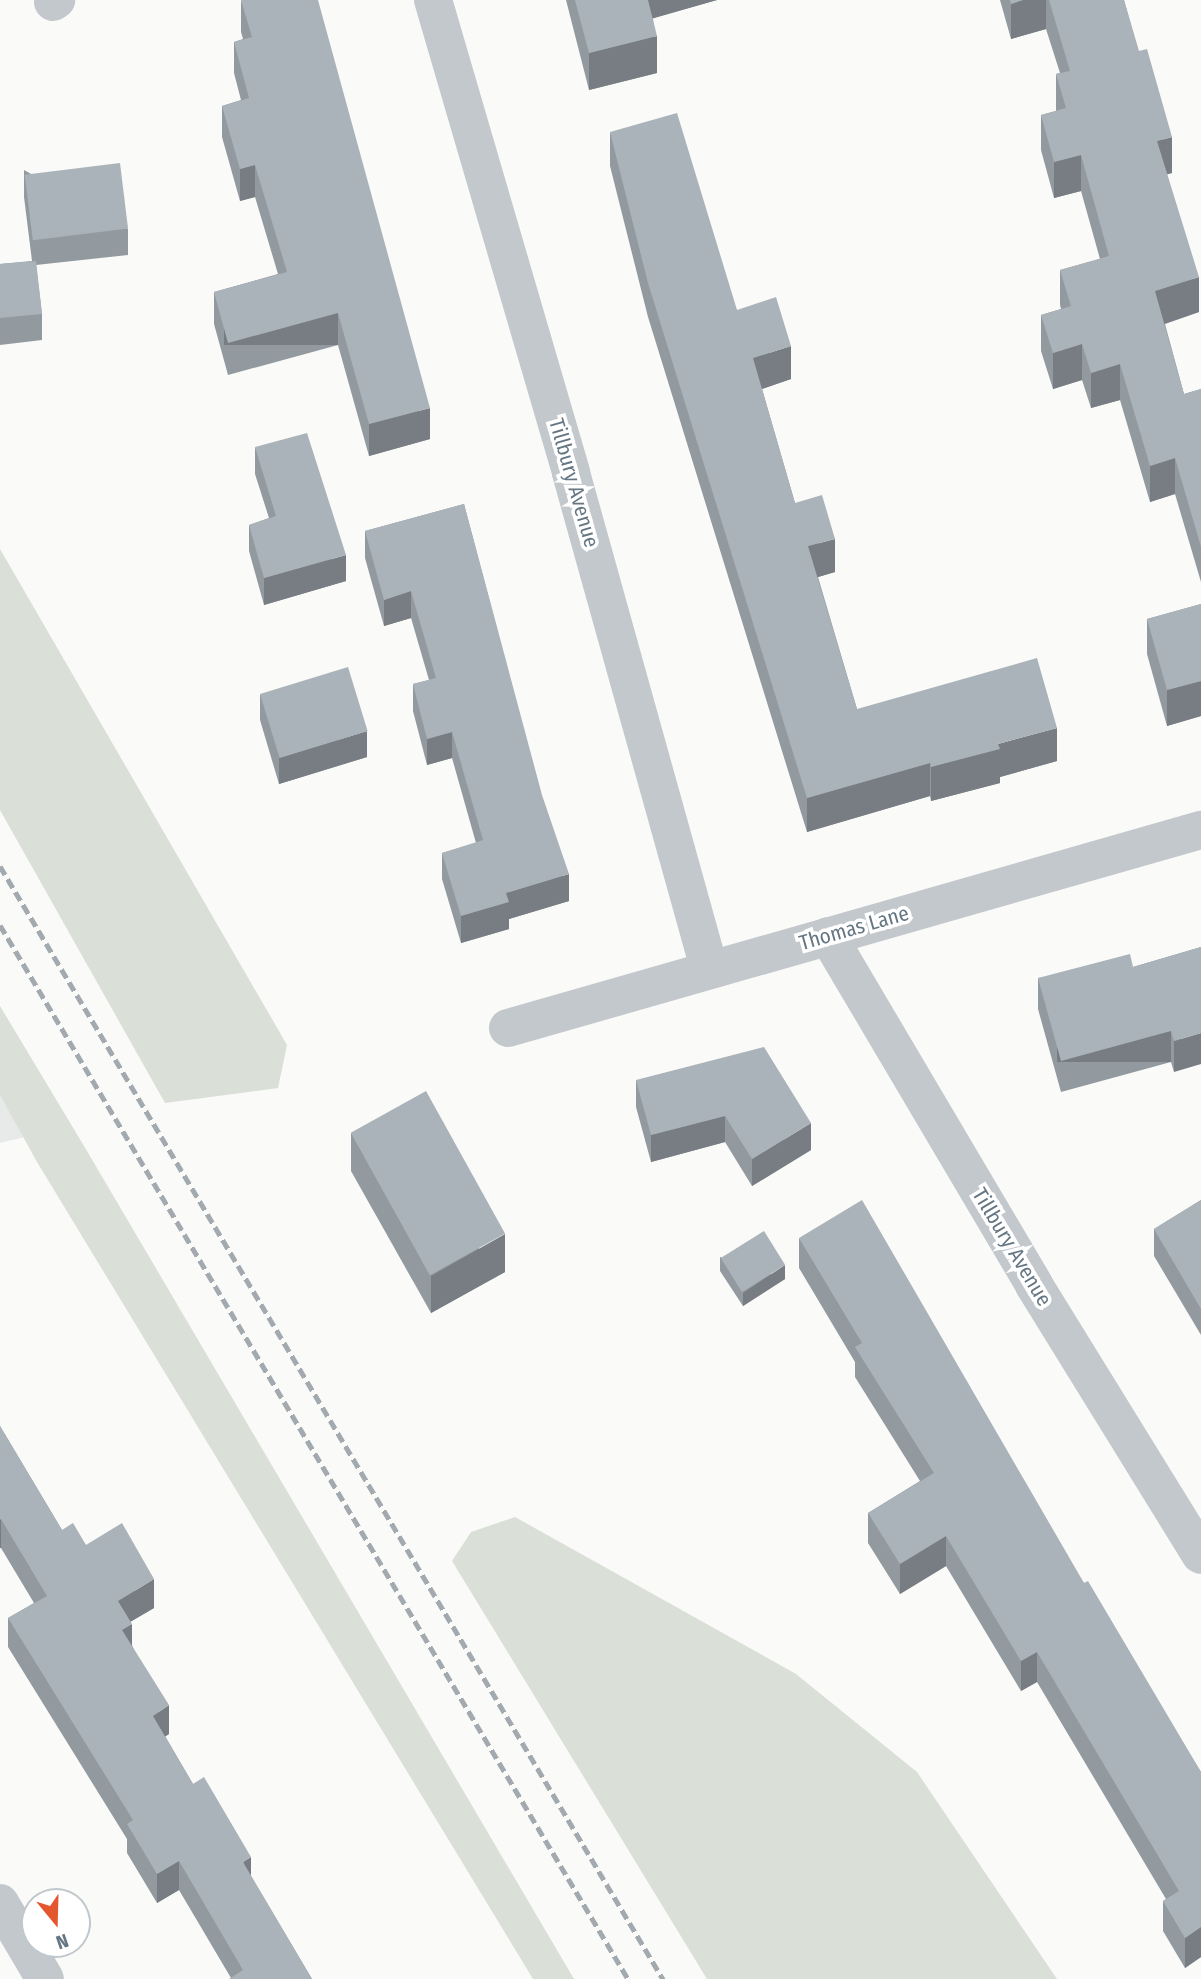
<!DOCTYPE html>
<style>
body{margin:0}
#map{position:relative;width:1201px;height:1979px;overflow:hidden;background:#fafaf8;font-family:"Fira Sans Condensed",sans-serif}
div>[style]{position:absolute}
.built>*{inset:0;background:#e8e9e9}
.green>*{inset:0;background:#dadfd7}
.minor>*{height:38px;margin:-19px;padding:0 19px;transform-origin:19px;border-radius:19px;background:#c3c8cc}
.rail>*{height:5px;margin-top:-2.5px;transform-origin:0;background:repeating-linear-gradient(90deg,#a2aab0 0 10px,transparent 0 15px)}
.wall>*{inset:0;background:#929a9f}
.shaded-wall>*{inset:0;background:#777d82;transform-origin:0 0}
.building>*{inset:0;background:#aab3b9;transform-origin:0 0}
span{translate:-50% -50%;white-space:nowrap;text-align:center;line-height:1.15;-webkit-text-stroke:7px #fff;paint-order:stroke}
.street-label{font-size:21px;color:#657683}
.north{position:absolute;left:21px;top:1888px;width:70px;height:70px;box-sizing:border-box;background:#fff;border:2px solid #c1c8cd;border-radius:50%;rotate:161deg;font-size:19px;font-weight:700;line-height:28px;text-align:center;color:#657683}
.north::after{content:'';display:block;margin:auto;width:24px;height:32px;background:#e4572e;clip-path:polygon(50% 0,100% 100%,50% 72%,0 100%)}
</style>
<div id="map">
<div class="built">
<i style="clip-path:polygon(0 1095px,25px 1137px,0 1143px)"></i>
</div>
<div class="green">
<i style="clip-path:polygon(0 549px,287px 1045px,278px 1088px,165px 1103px,0 810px)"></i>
<i style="clip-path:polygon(0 1006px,84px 1146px,574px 1979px,533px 1979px,37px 1162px,0 1095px)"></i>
<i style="clip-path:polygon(515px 1517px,796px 1674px,917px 1772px,1057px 1979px,707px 1979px,452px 1561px,471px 1532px)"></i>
</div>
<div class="minor">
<i style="left:433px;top:0;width:493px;rotate:73.7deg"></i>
<i style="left:571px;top:473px;width:514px;rotate:74.42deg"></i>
<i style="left:53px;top:2px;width:4px;rotate:-34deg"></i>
<i style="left:828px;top:936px;width:405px;rotate:59.4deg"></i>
<i style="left:1034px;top:1285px;width:317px;rotate:58.3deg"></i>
<i style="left:508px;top:1028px;width:721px;rotate:-15.95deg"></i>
<i style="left:0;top:1903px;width:88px;rotate:59.4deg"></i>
</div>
<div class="rail">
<i style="left:0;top:866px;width:1296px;rotate:59.22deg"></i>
<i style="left:0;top:925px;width:1227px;rotate:59.21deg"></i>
</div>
<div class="wall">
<i style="clip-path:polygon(241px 0,430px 439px,369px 456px,338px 345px,228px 375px,214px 324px,214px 292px,278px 274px,255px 197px,240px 201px,222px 137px,222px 106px,241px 100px,234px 73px,234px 42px,243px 39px,241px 32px)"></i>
<i style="clip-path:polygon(566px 0,717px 0,653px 18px,657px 73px,589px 90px)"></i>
<i style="clip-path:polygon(1000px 0,1124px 0,1172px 173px,1167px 174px,1199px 312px,1165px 324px,1184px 394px,1201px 389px,1201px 582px,1175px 494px,1150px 502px,1120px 400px,1091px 408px,1082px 380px,1053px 389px,1041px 351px,1041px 315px,1061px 309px,1060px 305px,1060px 270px,1100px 259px,1081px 191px,1054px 198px,1041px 150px,1041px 115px,1056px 111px,1056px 74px,1060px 73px,1046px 29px,1011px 39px)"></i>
<i style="clip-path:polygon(610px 132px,737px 310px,791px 379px,762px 389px,795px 503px,835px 572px,818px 577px,857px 709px,1057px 761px,1000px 777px,1000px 783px,931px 801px,930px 796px,807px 832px,648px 317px,610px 166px)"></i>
<i style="clip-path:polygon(24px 170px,128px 229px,128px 255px,36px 265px,42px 314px,42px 340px,0 345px,0 264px,32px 261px,24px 197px)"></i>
<i style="clip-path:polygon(255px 447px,346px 581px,264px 605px,249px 551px,249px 525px,269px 518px,255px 474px)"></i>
<i style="clip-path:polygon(464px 504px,569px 901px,509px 919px,509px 929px,461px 943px,442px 879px,442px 853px,476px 843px,452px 758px,427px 765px,413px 711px,413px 684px,429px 680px,411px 618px,384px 626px,365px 558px,365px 531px)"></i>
<i style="clip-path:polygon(1201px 604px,1201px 716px,1167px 726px,1147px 654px,1147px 619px)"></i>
<i style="clip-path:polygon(260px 694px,367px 757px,279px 784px,260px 720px)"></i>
<i style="clip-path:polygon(1201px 947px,1174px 1072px,1171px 1062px,1061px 1092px,1038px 1009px,1038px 978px,1133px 967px)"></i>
<i style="clip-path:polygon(636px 1080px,811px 1150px,752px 1186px,725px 1142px,651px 1162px,636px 1107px)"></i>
<i style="clip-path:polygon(351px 1133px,505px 1272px,431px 1313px,351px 1171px)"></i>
<i style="clip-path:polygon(1201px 1200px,1201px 1335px,1154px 1256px,1154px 1229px)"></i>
<i style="clip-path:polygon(799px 1238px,1084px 1583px,1201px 1772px,1201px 1957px,1185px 1968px,1163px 1931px,1163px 1901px,1166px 1899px,1037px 1682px,1021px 1691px,946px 1566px,900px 1594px,868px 1543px,868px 1513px,920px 1481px,855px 1377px,855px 1362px,799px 1268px)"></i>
<i style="clip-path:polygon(720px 1257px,785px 1279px,743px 1306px,720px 1271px)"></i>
<i style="clip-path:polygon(0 1426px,62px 1530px,86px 1545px,154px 1608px,130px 1622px,132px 1645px,169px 1734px,165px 1736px,193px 1784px,251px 1876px,312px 1979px,231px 1978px,179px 1890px,157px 1903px,127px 1853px,127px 1839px,8px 1647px,8px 1618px,34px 1603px,1px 1548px)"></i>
</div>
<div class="shaded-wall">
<i style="clip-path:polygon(644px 0,717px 0,644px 21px)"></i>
<i style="clip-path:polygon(1023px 0,1046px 0,1046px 29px,1011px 39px,1011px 4px)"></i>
<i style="clip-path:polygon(657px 36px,657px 73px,589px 90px,589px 53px)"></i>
<i style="clip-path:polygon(1172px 137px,1172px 173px,1157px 177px,1157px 141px)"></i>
<i style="clip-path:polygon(1081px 155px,1081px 191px,1054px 198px,1054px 162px)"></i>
<i style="clip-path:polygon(255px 165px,255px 197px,240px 201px,240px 169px)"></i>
<i style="clip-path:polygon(1199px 277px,1199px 312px,1155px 327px,1155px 291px)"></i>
<i style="left:338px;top:313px;width:32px;height:114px;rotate:90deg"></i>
<i style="clip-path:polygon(1082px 344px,1082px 380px,1053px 389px,1053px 353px)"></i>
<i style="clip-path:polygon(791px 346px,791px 379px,753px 392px,753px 358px)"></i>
<i style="clip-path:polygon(1120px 364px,1120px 400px,1091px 408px,1091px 373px)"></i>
<i style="clip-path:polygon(430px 408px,430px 439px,369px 456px,369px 424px)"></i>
<i style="clip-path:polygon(1175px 458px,1175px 494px,1150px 502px,1150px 466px)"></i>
<i style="clip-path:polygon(835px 539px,835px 572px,808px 580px,808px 546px)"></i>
<i style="clip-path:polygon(346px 555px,346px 581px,264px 605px,264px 578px)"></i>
<i style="clip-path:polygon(411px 591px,411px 618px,384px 626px,384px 600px)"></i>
<i style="clip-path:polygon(1201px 681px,1201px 716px,1167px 726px,1167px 690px)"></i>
<i style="clip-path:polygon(1057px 728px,1057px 761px,1000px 777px,1000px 783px,931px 801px,931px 767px,998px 744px)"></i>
<i style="clip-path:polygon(367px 731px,367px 757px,279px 784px,279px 758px)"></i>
<i style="clip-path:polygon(452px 732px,452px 758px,427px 765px,427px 739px)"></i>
<i style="clip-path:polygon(930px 763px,930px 796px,807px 832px,807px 798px)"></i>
<i style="clip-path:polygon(569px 874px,569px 901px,509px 919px,509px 929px,461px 943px,461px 916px,506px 893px)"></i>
<i style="left:1171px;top:1031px;width:31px;height:114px;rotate:90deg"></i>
<i style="clip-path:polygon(1201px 1033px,1201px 1064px,1174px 1072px,1174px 1041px)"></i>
<i style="clip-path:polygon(725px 1116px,725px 1142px,651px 1162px,651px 1135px)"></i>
<i style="clip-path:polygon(811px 1123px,811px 1150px,752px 1186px,752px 1159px)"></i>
<i style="clip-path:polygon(505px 1234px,505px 1272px,431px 1313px,431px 1276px)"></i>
<i style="clip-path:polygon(785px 1265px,785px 1279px,743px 1306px,743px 1293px)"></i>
<i style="left:1px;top:1519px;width:29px;height:1px;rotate:90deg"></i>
<i style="clip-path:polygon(946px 1536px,946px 1566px,900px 1594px,900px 1564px)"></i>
<i style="clip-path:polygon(154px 1579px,154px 1608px,118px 1629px,118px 1601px)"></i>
<i style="clip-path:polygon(132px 1624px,132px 1653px,122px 1630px)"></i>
<i style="clip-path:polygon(1037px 1652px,1037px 1682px,1021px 1691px,1021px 1661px)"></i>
<i style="clip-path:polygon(169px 1705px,169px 1734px,153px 1745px,153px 1716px)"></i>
<i style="clip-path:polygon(251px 1857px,251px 1885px,243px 1862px)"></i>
<i style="clip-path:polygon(179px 1861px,179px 1890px,157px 1903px,157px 1874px)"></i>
<i style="clip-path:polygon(1201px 1927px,1201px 1957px,1185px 1968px,1185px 1938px)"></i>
</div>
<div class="building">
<i style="clip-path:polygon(241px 0,318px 0,430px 408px,369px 424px,338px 313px,228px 343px,214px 292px,287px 272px,255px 165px,240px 169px,222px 106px,249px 98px,234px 42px,252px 37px)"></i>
<i style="clip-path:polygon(575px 0,648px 0,657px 36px,589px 53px)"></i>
<i style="clip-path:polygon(1010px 0,1023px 0,1011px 4px)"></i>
<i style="clip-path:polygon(1049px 0,1124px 0,1139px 51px,1147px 49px,1172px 137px,1157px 141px,1199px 277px,1155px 291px,1184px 394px,1201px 389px,1201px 547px,1175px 458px,1150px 466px,1120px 364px,1091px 373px,1082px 344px,1053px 353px,1041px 315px,1071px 306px,1060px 270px,1109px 256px,1081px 155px,1054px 162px,1041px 115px,1066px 108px,1056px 74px,1070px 71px)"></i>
<i style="clip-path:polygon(677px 113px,737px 310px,776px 297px,791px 346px,753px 358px,795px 503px,822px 495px,835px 539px,808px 546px,857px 709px,1037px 658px,1057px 728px,998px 744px,1000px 749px,931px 767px,930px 763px,807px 798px,648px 283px,610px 132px)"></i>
<i style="left:120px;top:163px;width:66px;height:96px;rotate:83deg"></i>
<i style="clip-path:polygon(36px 261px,42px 314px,0 318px,0 264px)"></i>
<i style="clip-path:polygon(307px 433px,346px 555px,264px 578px,249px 525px,276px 516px,255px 447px)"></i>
<i style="clip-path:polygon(464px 504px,542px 795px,569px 874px,506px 893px,509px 902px,461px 916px,442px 853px,483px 840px,452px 732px,427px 739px,413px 684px,436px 678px,411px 591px,384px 600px,365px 531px)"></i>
<i style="clip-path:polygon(1201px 604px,1201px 681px,1167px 690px,1147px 619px)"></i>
<i style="left:348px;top:667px;width:67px;height:92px;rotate:73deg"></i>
<i style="clip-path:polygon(1201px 947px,1201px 1033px,1174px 1041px,1171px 1031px,1061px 1061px,1038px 978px,1130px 954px,1133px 967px)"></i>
<i style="clip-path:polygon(764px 1047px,811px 1123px,752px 1159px,725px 1116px,651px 1135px,636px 1080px)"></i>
<i style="left:426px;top:1091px;width:163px;height:86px;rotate:61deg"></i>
<i style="clip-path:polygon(862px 1200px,1084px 1583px,1088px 1581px,1201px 1772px,1201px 1927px,1185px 1938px,1163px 1901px,1179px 1891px,1037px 1652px,1021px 1661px,946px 1536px,900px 1564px,868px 1513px,934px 1473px,855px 1347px,862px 1343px,799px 1238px)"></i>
<i style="clip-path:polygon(1201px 1200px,1201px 1309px,1154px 1229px)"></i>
<i style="left:764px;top:1231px;width:40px;height:51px;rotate:58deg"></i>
<i style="clip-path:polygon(0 1426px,62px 1530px,73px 1523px,86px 1545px,122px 1523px,154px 1579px,118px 1601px,132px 1624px,122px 1630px,169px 1705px,153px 1716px,193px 1784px,204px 1777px,251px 1857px,243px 1862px,312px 1979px,229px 1979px,243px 1970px,179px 1861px,157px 1874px,127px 1824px,133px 1820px,8px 1618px,47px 1596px,1px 1519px,0 1520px)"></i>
</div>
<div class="street-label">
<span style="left:574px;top:483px;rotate:74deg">Tillbury Avenue</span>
<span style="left:854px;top:928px;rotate:-16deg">Thomas Lane</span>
<span style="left:1012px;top:1247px;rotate:59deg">Tillbury Avenue</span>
</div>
<div class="north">N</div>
</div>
